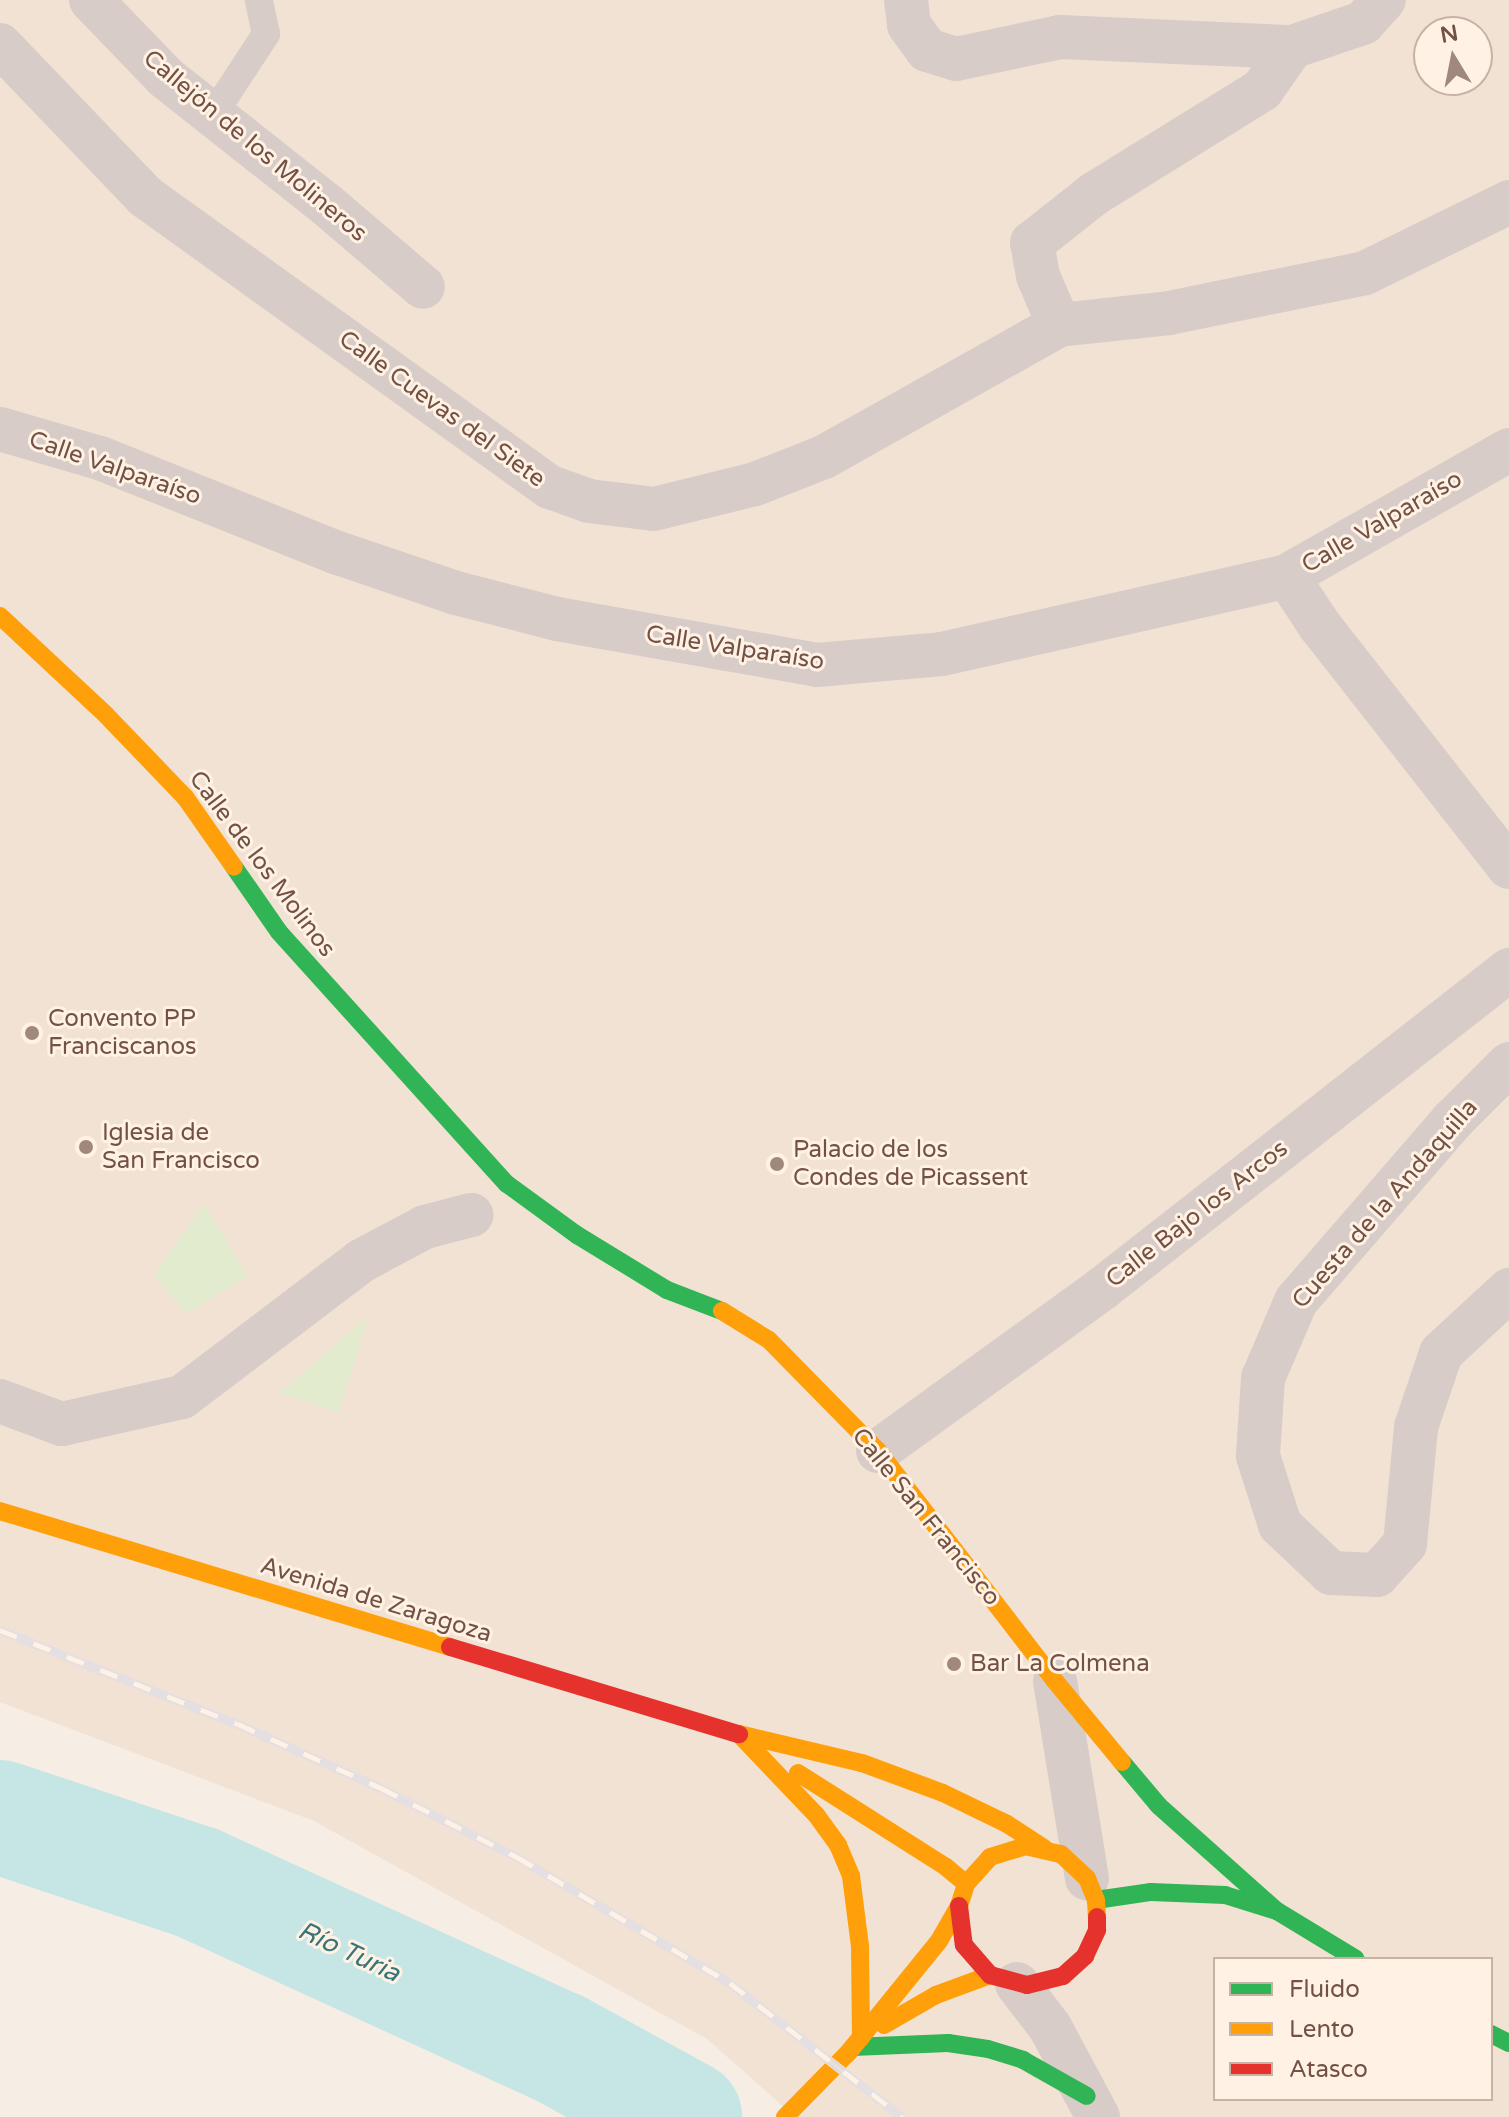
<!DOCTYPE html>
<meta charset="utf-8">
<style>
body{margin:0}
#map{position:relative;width:1509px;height:2117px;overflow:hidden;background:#f6ede4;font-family:"Varela Round",sans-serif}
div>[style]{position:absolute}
.residential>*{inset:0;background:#f2e2d3}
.green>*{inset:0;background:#e2ebce}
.river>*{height:114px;margin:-57px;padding:0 57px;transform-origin:57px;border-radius:57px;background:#c6e6e5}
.lane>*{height:28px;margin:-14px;padding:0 14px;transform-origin:14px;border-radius:14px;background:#d7ccc8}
.street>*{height:44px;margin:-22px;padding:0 22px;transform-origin:22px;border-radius:22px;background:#d7ccc8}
.fast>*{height:18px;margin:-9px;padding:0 9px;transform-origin:9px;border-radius:9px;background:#30b455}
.slow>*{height:18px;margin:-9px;padding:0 9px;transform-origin:9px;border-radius:9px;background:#ff9f0a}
.jam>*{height:18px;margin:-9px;padding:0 9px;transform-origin:9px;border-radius:9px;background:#e5322d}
.rail>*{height:9px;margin-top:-4.5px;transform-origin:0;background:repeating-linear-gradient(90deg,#fff2e4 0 18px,#e3dfe3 0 36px);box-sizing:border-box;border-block:2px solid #e3dfe3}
.dots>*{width:22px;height:22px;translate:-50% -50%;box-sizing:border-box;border:4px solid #fff2e4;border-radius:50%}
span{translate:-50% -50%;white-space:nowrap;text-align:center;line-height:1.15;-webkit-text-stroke:6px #fff2e4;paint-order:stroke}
.street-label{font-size:24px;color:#735245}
.poi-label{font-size:24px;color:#735245}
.left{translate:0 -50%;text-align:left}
.water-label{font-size:26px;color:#397479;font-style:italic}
.legend{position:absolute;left:1213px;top:1957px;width:280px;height:144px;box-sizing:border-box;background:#fff2e4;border:2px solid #c7b2a4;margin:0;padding:10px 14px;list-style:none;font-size:24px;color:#735245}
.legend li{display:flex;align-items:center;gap:16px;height:40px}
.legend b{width:40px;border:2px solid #c7b2a4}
.north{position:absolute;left:1413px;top:16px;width:80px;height:80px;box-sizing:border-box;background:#fff2e4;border:2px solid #c7b2a4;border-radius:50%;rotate:350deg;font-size:22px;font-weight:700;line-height:32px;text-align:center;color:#735245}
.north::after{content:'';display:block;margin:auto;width:28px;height:36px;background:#a1887d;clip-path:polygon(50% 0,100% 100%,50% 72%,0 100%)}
</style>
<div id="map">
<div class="residential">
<i style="clip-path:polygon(evenodd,0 0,1509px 0,1509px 2117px,795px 2117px,707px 2039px,314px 1821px,0 1702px,0 0,1429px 32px,1477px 32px,1477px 80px,1429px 80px,1429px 32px,0 0,1215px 1959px,1491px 1959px,1491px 2099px,1215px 2099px,1215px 1959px)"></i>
</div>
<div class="green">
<i style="clip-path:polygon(204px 1204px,248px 1276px,186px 1314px,154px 1275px)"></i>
<i style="clip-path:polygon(368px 1316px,339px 1412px,279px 1393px)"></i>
</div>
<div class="river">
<i style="left:0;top:1817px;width:209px;rotate:18.4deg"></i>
<i style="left:198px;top:1883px;width:397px;rotate:24.6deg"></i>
<i style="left:559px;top:2048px;width:144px;rotate:28.7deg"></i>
</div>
<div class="lane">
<i style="left:213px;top:115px;width:97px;rotate:-56.8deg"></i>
<i style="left:266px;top:34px;width:35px;rotate:-102deg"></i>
</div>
<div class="street">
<i style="left:91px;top:0;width:107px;rotate:46.1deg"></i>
<i style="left:165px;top:77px;width:206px;rotate:38.3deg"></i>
<i style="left:327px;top:205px;width:126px;rotate:40.5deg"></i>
<i style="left:906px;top:0;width:25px;rotate:83deg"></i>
<i style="left:909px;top:25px;width:31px;rotate:54deg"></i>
<i style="left:927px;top:50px;width:30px;rotate:17deg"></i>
<i style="left:956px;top:59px;width:106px;rotate:-11.9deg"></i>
<i style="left:1060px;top:37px;width:232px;rotate:2.5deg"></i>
<i style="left:1292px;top:47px;width:75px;rotate:-18.7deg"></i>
<i style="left:1363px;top:23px;width:31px;rotate:-48deg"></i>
<i style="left:0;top:45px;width:211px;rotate:46.2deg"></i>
<i style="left:146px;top:197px;width:497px;rotate:35.7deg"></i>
<i style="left:550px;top:487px;width:41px;rotate:19.7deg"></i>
<i style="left:589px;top:501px;width:65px;rotate:7deg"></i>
<i style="left:654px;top:509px;width:104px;rotate:-13.9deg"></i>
<i style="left:755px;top:484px;width:74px;rotate:-21.4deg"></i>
<i style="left:824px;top:457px;width:270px;rotate:-29.3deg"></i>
<i style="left:1059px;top:325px;width:111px;rotate:-6.2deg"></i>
<i style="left:1169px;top:313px;width:200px;rotate:-11.5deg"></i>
<i style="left:1365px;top:273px;width:161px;rotate:-26.2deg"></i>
<i style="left:1059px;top:325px;width:53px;rotate:-113.2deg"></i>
<i style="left:1038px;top:276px;width:34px;rotate:-100deg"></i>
<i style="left:1032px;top:243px;width:79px;rotate:-38.3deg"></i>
<i style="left:1094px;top:194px;width:198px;rotate:-31.8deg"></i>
<i style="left:1262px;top:90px;width:52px;rotate:-55.1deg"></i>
<i style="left:0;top:429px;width:104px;rotate:16.2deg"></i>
<i style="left:100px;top:458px;width:256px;rotate:21.8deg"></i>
<i style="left:338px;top:553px;width:125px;rotate:18.7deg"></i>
<i style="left:456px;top:593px;width:104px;rotate:14.4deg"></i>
<i style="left:557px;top:619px;width:264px;rotate:10deg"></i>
<i style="left:817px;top:665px;width:125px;rotate:-5deg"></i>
<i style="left:942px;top:654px;width:354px;rotate:-12.7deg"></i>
<i style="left:1287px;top:576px;width:255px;rotate:-29.6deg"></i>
<i style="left:1287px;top:576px;width:60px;rotate:56.6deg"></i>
<i style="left:1320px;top:626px;width:306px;rotate:51.9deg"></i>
<i style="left:1509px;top:1064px;width:81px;rotate:135deg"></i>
<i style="left:1452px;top:1121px;width:238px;rotate:130.9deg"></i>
<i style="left:1296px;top:1301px;width:84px;rotate:113.2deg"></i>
<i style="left:1263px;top:1378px;width:78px;rotate:93.7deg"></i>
<i style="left:1258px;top:1456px;width:72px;rotate:72.3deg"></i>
<i style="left:1280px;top:1525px;width:70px;rotate:43.3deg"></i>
<i style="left:1331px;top:1573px;width:46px;rotate:2.5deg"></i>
<i style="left:1377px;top:1575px;width:42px;rotate:-47.9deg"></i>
<i style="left:1405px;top:1544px;width:118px;rotate:-84.6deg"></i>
<i style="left:1416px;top:1427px;width:78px;rotate:-71.3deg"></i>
<i style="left:1441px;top:1353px;width:93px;rotate:-42.8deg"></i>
<i style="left:0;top:1401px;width:66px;rotate:20.4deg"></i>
<i style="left:62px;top:1424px;width:123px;rotate:-12.7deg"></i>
<i style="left:182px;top:1397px;width:225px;rotate:-37.2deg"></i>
<i style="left:361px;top:1261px;width:72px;rotate:-28deg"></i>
<i style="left:425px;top:1227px;width:48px;rotate:-14.6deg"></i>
<i style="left:878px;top:1451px;width:278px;rotate:-35.9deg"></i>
<i style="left:1103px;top:1288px;width:516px;rotate:-38.07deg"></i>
<i style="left:1055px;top:1681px;width:200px;rotate:80.8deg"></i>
<i style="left:1017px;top:1984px;width:54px;rotate:52.5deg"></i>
<i style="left:1050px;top:2027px;width:102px;rotate:61.9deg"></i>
</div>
<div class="fast">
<i style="left:234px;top:867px;width:79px;rotate:55.3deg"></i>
<i style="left:279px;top:932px;width:340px;rotate:47.9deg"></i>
<i style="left:507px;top:1184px;width:87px;rotate:36.1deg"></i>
<i style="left:577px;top:1235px;width:105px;rotate:31.4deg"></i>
<i style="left:667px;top:1290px;width:59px;rotate:20.9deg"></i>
<i style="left:1122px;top:1762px;width:57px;rotate:49.9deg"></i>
<i style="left:1159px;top:1806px;width:158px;rotate:41.7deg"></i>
<i style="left:1096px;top:1900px;width:56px;rotate:-8.3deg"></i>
<i style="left:1151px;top:1892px;width:74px;rotate:2.3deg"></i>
<i style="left:1225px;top:1895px;width:54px;rotate:17.1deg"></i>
<i style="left:1277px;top:1911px;width:92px;rotate:31.3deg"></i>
<i style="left:1491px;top:2034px;width:20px;rotate:27deg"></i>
<i style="left:853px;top:2047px;width:95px;rotate:-2.4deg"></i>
<i style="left:948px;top:2043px;width:40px;rotate:8.5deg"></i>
<i style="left:988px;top:2049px;width:37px;rotate:17deg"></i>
<i style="left:1023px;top:2060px;width:73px;rotate:29.4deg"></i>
</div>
<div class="slow">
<i style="left:0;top:616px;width:145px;rotate:43deg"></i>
<i style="left:106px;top:715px;width:114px;rotate:46.1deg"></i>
<i style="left:185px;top:797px;width:85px;rotate:55deg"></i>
<i style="left:722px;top:1311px;width:55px;rotate:31.7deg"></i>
<i style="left:769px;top:1340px;width:156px;rotate:45.5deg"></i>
<i style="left:878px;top:1451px;width:290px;rotate:52.4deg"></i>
<i style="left:1055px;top:1681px;width:105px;rotate:50.4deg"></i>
<i style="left:0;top:1511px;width:470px;rotate:16.8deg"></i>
<i style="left:739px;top:1734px;width:126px;rotate:13.3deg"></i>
<i style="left:862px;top:1763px;width:86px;rotate:20.3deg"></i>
<i style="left:943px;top:1793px;width:71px;rotate:25.8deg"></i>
<i style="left:1007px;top:1824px;width:44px;rotate:33deg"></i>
<i style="left:739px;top:1734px;width:113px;rotate:46.4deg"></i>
<i style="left:817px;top:1816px;width:36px;rotate:54deg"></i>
<i style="left:838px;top:1845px;width:34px;rotate:67deg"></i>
<i style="left:851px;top:1876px;width:71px;rotate:82.7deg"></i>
<i style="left:860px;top:1946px;width:92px;rotate:89.4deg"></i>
<i style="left:798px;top:1773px;width:175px;rotate:32.4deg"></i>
<i style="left:946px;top:1867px;width:26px;rotate:40deg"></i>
<i style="left:884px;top:2025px;width:60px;rotate:-30deg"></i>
<i style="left:936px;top:1995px;width:58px;rotate:-20.3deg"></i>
<i style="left:785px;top:2117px;width:90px;rotate:-45.5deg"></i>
<i style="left:848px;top:2053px;width:144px;rotate:-50.9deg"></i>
<i style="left:939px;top:1941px;width:40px;rotate:-60.3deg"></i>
<i style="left:959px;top:1906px;width:23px;rotate:-72deg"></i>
<i style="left:966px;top:1884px;width:36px;rotate:-48deg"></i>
<i style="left:990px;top:1857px;width:37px;rotate:-17deg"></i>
<i style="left:1025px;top:1846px;width:37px;rotate:13deg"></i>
<i style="left:1061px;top:1854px;width:35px;rotate:43deg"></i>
<i style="left:1087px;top:1878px;width:24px;rotate:68deg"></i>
<i style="left:1096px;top:1900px;width:17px;rotate:87deg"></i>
</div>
<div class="jam">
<i style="left:450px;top:1647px;width:302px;rotate:16.8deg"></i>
<i style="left:959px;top:1906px;width:39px;rotate:83deg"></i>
<i style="left:964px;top:1945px;width:40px;rotate:49deg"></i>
<i style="left:990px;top:1975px;width:38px;rotate:15deg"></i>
<i style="left:1027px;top:1985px;width:37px;rotate:-14deg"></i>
<i style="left:1063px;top:1976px;width:30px;rotate:-42deg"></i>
<i style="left:1085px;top:1956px;width:29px;rotate:-65deg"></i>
<i style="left:1097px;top:1930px;width:13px;rotate:-90deg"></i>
</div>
<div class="rail">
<i style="left:0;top:1630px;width:256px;rotate:21.6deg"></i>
<i style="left:238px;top:1724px;width:157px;rotate:24.1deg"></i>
<i style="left:381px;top:1788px;width:153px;rotate:26.9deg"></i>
<i style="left:517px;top:1857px;width:247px;rotate:30.6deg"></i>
<i style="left:730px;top:1983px;width:218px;rotate:37.9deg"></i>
</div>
<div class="dots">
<i style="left:32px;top:1033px;background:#a1887d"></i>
<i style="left:86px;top:1147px;background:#a1887d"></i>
<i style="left:777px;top:1164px;background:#a1887d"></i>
<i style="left:954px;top:1664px;background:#a1887d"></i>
</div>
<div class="street-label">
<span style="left:255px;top:146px;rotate:40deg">Callejón de los Molineros</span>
<span style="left:442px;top:409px;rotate:36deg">Calle Cuevas del Siete</span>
<span style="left:115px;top:468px;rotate:19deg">Calle Valparaíso</span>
<span style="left:1382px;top:522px;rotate:-30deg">Calle Valparaíso</span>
<span style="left:735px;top:648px;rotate:9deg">Calle Valparaíso</span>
<span style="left:262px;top:864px;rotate:53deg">Calle de los Molinos</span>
<span style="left:1385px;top:1204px;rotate:-49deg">Cuesta de la Andaquilla</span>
<span style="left:1197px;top:1214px;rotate:-38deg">Calle Bajo los Arcos</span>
<span style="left:926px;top:1517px;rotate:51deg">Calle San Francisco</span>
<span style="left:376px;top:1600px;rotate:17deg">Avenida de Zaragoza</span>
</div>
<div class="poi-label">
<span class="left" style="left:48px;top:1033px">Convento PP<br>Franciscanos</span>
<span class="left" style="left:102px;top:1147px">Iglesia de<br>San Francisco</span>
<span class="left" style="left:793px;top:1164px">Palacio de los<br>Condes de Picassent</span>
<span class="left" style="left:970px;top:1664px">Bar La Colmena</span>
</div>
<div class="water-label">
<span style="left:349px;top:1952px;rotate:25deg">Río Turia</span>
</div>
<ul class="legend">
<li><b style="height:10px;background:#30b455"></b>Fluido</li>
<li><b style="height:10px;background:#ff9f0a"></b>Lento</li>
<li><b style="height:10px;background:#e5322d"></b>Atasco</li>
</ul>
<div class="north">N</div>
</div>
